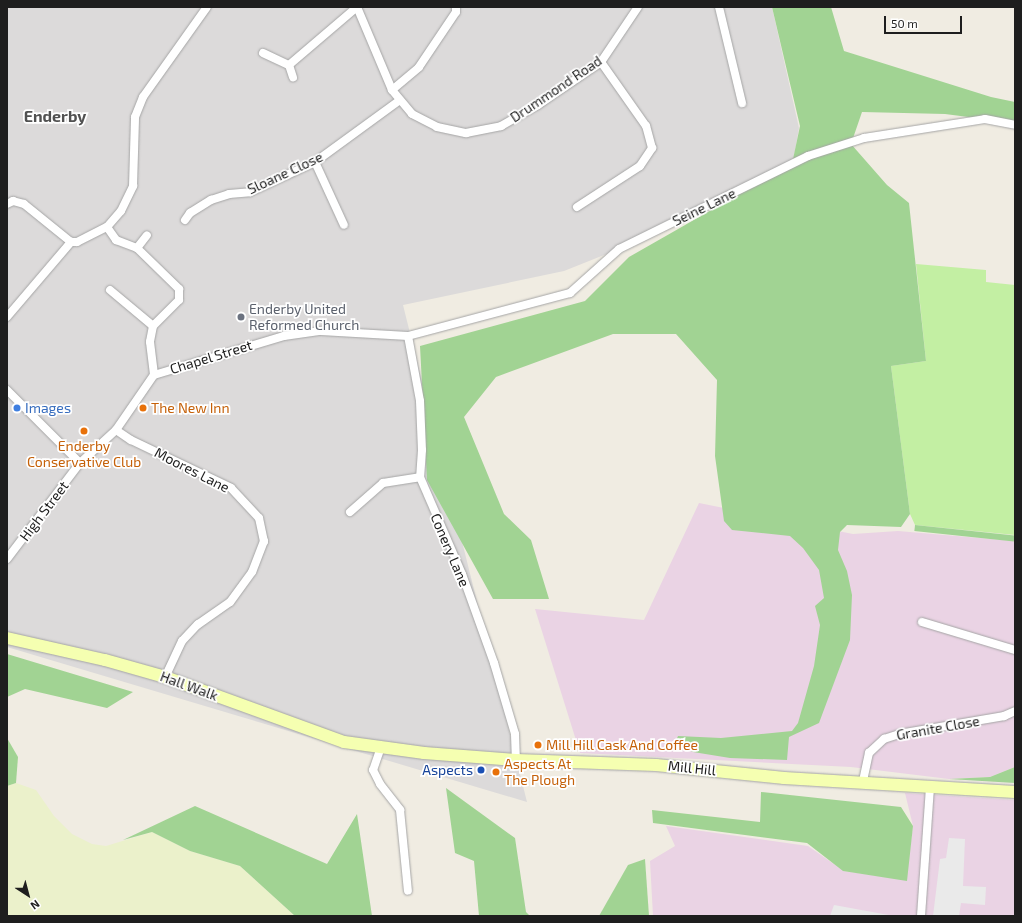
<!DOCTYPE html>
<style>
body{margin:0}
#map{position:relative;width:1022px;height:923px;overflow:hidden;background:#f0ece2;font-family:"Exo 2",sans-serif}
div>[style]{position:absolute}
.residential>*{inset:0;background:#dcdada}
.industrial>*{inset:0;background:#ead3e4}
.farmland>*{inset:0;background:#ebf1cb}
.grass>*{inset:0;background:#c3efa3}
.forest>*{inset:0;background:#a1d393;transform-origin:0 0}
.parking>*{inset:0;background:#eaeaea}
.roads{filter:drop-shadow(0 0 1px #a5a5a5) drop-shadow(0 0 1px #a5a5a5)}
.minor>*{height:8px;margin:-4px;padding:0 4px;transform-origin:4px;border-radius:4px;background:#fff}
.secondary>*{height:12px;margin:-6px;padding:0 6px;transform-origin:6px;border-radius:6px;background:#f5ffb1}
.dots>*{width:11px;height:11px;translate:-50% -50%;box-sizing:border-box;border:2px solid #fff;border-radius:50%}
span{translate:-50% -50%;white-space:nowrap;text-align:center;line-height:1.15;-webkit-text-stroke:3.5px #fff;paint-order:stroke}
.street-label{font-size:14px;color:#1e1e1e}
.worship-label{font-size:14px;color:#5b616d}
.left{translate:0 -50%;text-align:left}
.shop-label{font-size:14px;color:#366cbe}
.food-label{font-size:14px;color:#c56008}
.transit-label{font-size:14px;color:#164399}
.right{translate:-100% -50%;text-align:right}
.quarter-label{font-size:16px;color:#515151;font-weight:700}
.frame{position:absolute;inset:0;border:8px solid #1e1e1e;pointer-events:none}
.north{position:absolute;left:8px;top:875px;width:40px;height:40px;-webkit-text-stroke:3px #fff;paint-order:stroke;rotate:144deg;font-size:11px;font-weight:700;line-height:16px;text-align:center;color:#1e1e1e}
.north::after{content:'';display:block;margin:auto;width:14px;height:18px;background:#1e1e1e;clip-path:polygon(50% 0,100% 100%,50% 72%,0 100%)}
.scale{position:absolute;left:884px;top:16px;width:78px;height:18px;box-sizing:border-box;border:2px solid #1e1e1e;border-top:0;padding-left:5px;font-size:12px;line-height:14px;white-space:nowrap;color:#1e1e1e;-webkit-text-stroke:3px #fff;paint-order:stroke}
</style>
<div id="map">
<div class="residential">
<i style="clip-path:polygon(7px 7px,772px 7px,799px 128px,793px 163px,619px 249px,564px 271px,403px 305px,527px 802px,7px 647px)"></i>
</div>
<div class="industrial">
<i style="clip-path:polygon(699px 503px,853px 534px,898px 531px,1015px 541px,1015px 767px,990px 777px,949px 779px,851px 767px,580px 753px,535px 609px,644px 620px)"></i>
<i style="clip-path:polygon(905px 793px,1015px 800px,1015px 916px,653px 916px,650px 861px,675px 846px,666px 826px,808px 846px,844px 871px,906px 880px,913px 826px)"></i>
</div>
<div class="farmland">
<i style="clip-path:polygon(16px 783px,36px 790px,54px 816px,72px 834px,92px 844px,106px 846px,152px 832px,190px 851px,240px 866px,295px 916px,7px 916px,7px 786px)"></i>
</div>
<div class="grass">
<i style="clip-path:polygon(916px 264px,986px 270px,986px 282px,1015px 285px,1015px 535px,915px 525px,910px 514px,891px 366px,926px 361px)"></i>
</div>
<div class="forest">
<i style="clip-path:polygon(772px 7px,831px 7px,844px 51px,991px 97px,1015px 102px,1015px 123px,945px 114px,862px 112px,851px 144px,887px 185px,909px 203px,926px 361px,891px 366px,910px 514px,901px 527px,847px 525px,840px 532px,838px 550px,847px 571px,852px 595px,850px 640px,819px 723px,789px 737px,787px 760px,730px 758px,693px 752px,675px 743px,678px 736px,721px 738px,792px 731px,798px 723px,814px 666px,820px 625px,815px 606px,824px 598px,819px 570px,803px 548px,790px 536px,732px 530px,724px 521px,715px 456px,717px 380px,676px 334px,613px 334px,496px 377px,464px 417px,504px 514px,531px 540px,549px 599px,493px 599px,427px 480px,420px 346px,585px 301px,629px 257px,792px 164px,800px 126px)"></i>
<i style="left:915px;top:525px;width:100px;height:6px;rotate:6deg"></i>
<i style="clip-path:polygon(7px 654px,133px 692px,107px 708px,25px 689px,7px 697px)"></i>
<i style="clip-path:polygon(7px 738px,18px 757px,16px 783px,7px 786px)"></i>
<i style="clip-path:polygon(1015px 767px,1015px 783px,949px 779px,990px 777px)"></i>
<i style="clip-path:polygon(446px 788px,515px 838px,526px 912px,530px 916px,479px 916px,474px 861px,455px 853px)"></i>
<i style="clip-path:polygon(761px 792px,901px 807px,913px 826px,907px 881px,843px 871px,807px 843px,653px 823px,652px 810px,760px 822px)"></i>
<i style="clip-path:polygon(195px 806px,327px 864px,357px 814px,372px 916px,295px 916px,240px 866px,190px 851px,152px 832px,123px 840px)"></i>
<i style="clip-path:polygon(645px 859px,649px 916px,599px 916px,628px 865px)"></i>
</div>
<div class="parking">
<i style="clip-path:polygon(949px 838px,965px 839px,963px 886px,986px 887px,985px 905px,961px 903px,959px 916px,933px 916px,940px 859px,946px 858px)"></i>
<i style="clip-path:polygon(834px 905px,894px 916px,830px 916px)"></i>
</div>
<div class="roads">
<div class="minor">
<i style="left:357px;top:7px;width:90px;rotate:67.1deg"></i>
<i style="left:392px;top:90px;width:31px;rotate:50deg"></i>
<i style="left:412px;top:114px;width:28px;rotate:27deg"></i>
<i style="left:437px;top:127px;width:30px;rotate:12deg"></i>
<i style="left:466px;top:133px;width:36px;rotate:-11deg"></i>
<i style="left:501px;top:126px;width:43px;rotate:-29.6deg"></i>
<i style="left:538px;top:105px;width:76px;rotate:-34.3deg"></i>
<i style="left:601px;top:62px;width:66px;rotate:-56.1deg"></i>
<i style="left:719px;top:7px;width:99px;rotate:76.5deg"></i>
<i style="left:263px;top:53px;width:29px;rotate:25deg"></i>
<i style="left:289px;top:65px;width:89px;rotate:-40.5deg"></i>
<i style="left:289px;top:65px;width:13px;rotate:72deg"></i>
<i style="left:392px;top:90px;width:35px;rotate:-40deg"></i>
<i style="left:419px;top:67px;width:66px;rotate:-56.1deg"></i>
<i style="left:456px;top:12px;width:5px;rotate:-90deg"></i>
<i style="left:315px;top:162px;width:69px;rotate:65.3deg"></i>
<i style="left:7px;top:204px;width:7px;rotate:-27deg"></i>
<i style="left:13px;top:201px;width:11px;rotate:15deg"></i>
<i style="left:24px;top:204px;width:60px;rotate:39deg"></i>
<i style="left:71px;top:242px;width:6px"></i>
<i style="left:77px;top:242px;width:34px;rotate:-27deg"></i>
<i style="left:107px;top:227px;width:21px;rotate:-49deg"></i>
<i style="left:121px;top:211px;width:28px;rotate:-64deg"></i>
<i style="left:133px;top:186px;width:69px;rotate:-88.3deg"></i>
<i style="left:135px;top:117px;width:22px;rotate:-68deg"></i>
<i style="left:143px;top:97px;width:110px;rotate:-54.6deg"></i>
<i style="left:577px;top:207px;width:75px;rotate:-33.1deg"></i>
<i style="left:640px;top:166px;width:22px;rotate:-56deg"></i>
<i style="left:652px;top:148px;width:23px;rotate:-105deg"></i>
<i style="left:646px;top:126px;width:78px;rotate:-125.1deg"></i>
<i style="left:185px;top:220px;width:9px;rotate:-54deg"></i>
<i style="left:190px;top:213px;width:25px;rotate:-32deg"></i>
<i style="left:211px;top:200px;width:19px;rotate:-18deg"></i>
<i style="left:229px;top:194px;width:21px;rotate:-5deg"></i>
<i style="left:250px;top:192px;width:72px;rotate:-24.8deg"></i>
<i style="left:315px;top:162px;width:105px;rotate:-36.1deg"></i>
<i style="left:107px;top:227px;width:16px;rotate:55deg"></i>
<i style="left:116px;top:240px;width:22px;rotate:21deg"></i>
<i style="left:137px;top:248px;width:59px;rotate:44.3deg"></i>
<i style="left:179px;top:289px;width:11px;rotate:90deg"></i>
<i style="left:179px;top:300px;width:37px;rotate:135deg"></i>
<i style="left:137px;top:248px;width:16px;rotate:-52deg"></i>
<i style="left:110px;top:290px;width:56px;rotate:39.9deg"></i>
<i style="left:7px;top:317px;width:99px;rotate:-49.5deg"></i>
<i style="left:153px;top:326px;width:16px;rotate:101deg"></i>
<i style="left:150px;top:342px;width:33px;rotate:83deg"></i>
<i style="left:408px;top:336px;width:66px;rotate:79.5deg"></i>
<i style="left:420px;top:401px;width:49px;rotate:87.7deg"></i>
<i style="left:422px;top:450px;width:27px;rotate:94deg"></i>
<i style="left:420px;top:477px;width:106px;rotate:66.6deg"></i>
<i style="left:462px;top:574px;width:95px;rotate:70.2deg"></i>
<i style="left:494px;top:663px;width:74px;rotate:73.5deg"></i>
<i style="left:515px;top:734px;width:26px;rotate:88deg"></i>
<i style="left:7px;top:390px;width:103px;rotate:45deg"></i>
<i style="left:116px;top:430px;width:18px;rotate:34deg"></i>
<i style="left:131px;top:440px;width:111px;rotate:25.6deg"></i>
<i style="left:231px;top:488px;width:41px;rotate:47deg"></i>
<i style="left:259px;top:518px;width:24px;rotate:78deg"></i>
<i style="left:264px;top:541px;width:33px;rotate:111deg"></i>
<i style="left:252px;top:572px;width:37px;rotate:126deg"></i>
<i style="left:230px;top:602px;width:39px;rotate:145deg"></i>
<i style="left:198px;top:624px;width:23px;rotate:133deg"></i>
<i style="left:182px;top:641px;width:40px;rotate:115deg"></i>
<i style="left:350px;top:512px;width:44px;rotate:-41.3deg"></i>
<i style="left:383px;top:483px;width:37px;rotate:-9deg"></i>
<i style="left:7px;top:559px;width:121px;rotate:-52.8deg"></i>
<i style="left:80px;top:463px;width:49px;rotate:-42.5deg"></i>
<i style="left:116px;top:430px;width:67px;rotate:-55.4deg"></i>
<i style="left:154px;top:375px;width:136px;rotate:-16.7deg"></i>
<i style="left:284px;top:336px;width:37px;rotate:-8deg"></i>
<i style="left:321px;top:331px;width:87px;rotate:3.3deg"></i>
<i style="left:408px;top:336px;width:168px;rotate:-14.9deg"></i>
<i style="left:570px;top:293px;width:66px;rotate:-41.9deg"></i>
<i style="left:619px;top:249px;width:211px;rotate:-26.2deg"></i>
<i style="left:808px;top:156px;width:59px;rotate:-17.8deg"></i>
<i style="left:864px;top:138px;width:122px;rotate:-8.9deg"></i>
<i style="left:985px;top:119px;width:31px;rotate:11deg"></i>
<i style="left:922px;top:622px;width:97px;rotate:16.8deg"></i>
<i style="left:381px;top:747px;width:24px;rotate:109deg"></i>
<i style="left:373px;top:770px;width:16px;rotate:63deg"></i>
<i style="left:380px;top:784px;width:33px;rotate:52deg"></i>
<i style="left:400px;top:810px;width:81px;rotate:84.4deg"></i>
<i style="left:863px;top:781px;width:29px;rotate:-78deg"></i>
<i style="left:869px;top:753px;width:21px;rotate:-43deg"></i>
<i style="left:884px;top:739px;width:16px;rotate:-18deg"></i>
<i style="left:899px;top:734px;width:107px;rotate:-9.7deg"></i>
<i style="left:1004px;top:716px;width:12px;rotate:-24deg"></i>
<i style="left:921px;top:916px;width:128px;rotate:-86deg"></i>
</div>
<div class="secondary">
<i style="left:7px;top:638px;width:100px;rotate:12.7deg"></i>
<i style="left:105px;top:660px;width:62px;rotate:15.8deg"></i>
<i style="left:165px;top:677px;width:190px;rotate:20deg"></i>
<i style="left:344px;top:742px;width:81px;rotate:7.8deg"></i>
<i style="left:424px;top:753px;width:92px;rotate:4.4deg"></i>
<i style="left:516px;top:760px;width:140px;rotate:2deg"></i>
<i style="left:656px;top:765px;width:129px;rotate:5.8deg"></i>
<i style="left:784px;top:778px;width:231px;rotate:3.5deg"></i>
</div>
</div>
<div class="dots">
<i style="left:241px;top:317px;background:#6b7280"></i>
<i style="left:17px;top:408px;background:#3f7fe0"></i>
<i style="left:143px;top:408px;background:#e8710a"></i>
<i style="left:84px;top:431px;background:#e8710a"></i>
<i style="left:538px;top:745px;background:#e8710a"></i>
<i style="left:481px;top:770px;background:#1a4fb4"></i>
<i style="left:496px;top:772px;background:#e8710a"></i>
</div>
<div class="street-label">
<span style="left:556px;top:89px;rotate:-34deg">Drummond Road</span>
<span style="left:285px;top:173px;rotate:-25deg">Sloane Close</span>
<span style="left:704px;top:207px;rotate:-26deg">Seine Lane</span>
<span style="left:211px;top:357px;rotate:-17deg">Chapel Street</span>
<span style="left:192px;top:470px;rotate:27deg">Moores Lane</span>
<span style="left:44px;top:511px;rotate:-53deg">High Street</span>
<span style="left:450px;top:550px;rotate:67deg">Conery Lane</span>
<span style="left:189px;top:686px;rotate:20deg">Hall Walk</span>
<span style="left:938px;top:728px;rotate:-10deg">Granite Close</span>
<span style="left:692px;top:768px;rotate:6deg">Mill Hill</span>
</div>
<div class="worship-label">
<span class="left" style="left:249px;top:317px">Enderby United<br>Reformed Church</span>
</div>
<div class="shop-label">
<span class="left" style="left:25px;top:408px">Images</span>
</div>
<div class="food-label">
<span class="left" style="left:151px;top:408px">The New Inn</span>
<span style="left:84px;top:454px">Enderby<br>Conservative Club</span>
<span class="left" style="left:546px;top:745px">Mill Hill Cask And Coffee</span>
<span class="left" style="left:504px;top:772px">Aspects At<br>The Plough</span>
</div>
<div class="transit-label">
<span class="right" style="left:473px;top:770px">Aspects</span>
</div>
<div class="quarter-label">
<span style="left:55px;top:116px">Enderby</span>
</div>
<div class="frame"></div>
<div class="north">N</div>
<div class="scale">50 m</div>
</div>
